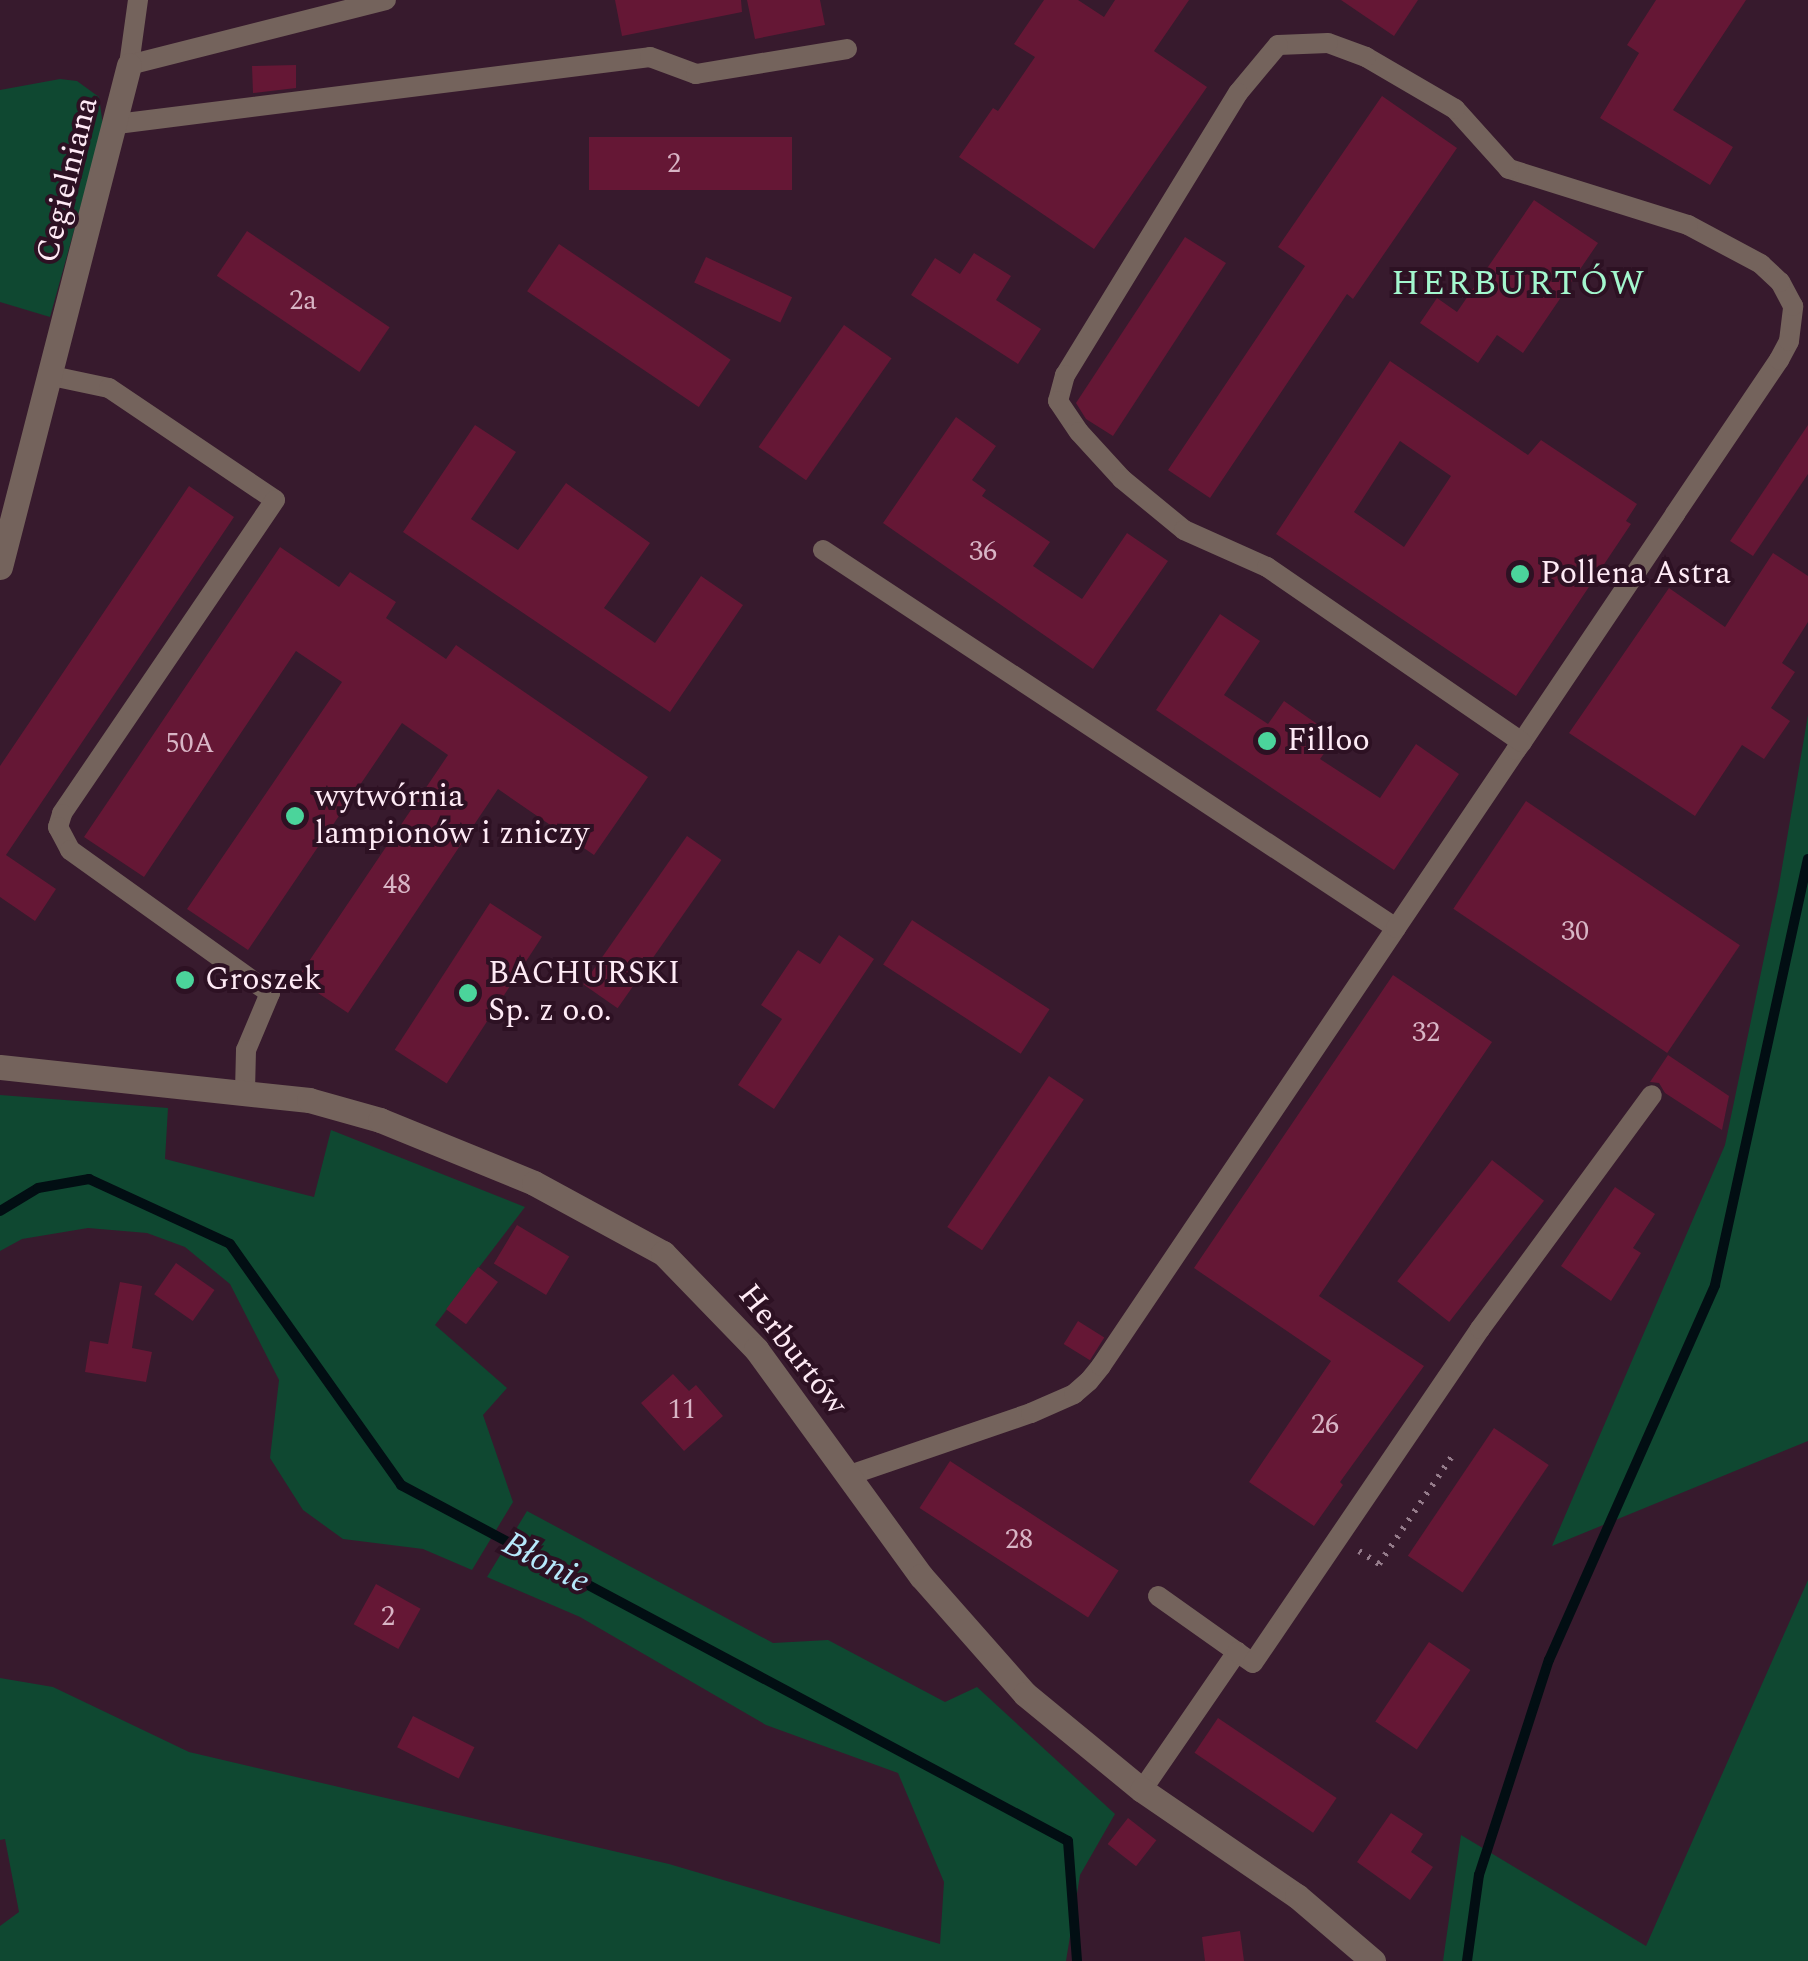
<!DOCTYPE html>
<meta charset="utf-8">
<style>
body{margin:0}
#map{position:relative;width:1808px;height:1961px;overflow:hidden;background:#371a2d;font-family:Spectral,serif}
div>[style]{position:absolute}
.green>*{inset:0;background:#0f4831}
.stream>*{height:10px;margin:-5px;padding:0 5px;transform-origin:5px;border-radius:5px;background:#020e13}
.building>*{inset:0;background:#651735;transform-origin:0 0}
.path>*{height:6px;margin-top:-3px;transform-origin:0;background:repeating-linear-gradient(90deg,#957c8b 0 2.5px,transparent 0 10.5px)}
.service>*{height:20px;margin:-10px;padding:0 10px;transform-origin:10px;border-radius:10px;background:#74635c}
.minor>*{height:25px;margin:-12.5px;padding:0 12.5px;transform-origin:12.5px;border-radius:12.5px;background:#74635c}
.tertiary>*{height:25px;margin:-12.5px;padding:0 12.5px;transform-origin:12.5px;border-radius:12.5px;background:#74635c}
.dots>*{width:28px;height:28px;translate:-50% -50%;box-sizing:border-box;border:5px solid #2d1123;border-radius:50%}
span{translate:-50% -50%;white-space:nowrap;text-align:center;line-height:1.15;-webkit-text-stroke:8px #2d1123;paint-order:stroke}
.number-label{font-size:28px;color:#d8b5c5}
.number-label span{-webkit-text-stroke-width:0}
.street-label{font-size:32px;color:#feeaf5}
.poi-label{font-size:32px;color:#feeaf5}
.left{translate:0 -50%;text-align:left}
.neighbourhood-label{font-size:35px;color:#a3f7ce;letter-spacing:2.5px}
.water-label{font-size:35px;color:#b6e8fb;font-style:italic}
</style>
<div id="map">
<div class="green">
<i style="clip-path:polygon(60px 79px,77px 81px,99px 97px,103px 126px,50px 317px,0 302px,0 90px)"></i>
<i style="clip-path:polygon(1808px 715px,1808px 1441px,1552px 1546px,1725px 1145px,1778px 891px)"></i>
<i style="clip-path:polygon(0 1095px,168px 1108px,165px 1159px,314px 1197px,331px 1130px,525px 1207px,435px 1325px,507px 1388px,483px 1415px,513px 1502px,472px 1570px,423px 1549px,343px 1539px,303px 1510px,270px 1458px,279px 1380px,230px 1284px,185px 1247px,147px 1233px,88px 1228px,22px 1239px,0 1251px)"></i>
<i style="clip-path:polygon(527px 1511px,773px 1643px,828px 1640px,945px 1702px,977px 1687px,1115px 1814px,1080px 1875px,1066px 1961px,0 1961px,0 1926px,19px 1912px,5px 1839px,0 1840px,0 1678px,53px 1687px,189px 1752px,669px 1864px,940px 1944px,944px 1882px,898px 1773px,766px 1725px,580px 1617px,487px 1577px)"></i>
<i style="clip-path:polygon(1808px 1580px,1808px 1961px,1443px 1961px,1461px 1835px,1646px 1946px)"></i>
</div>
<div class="stream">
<i style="left:0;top:1211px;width:44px;rotate:-31.2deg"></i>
<i style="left:38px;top:1188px;width:52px;rotate:-10deg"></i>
<i style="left:89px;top:1179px;width:155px;rotate:24.7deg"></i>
<i style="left:230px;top:1244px;width:296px;rotate:54.6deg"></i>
<i style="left:401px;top:1485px;width:756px;rotate:28.09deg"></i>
<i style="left:1068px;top:1841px;width:120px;rotate:85.7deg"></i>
<i style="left:1467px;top:1961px;width:87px;rotate:-82.1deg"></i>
<i style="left:1479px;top:1875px;width:226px;rotate:-72deg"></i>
<i style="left:1549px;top:1660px;width:410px;rotate:-66.1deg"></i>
<i style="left:1715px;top:1285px;width:436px;rotate:-77.7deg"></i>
</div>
<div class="building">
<i style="clip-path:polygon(615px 0,741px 0,742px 12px,622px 36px)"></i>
<i style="clip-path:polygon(747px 0,820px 0,825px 25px,755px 39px)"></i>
<i style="clip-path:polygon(1044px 0,1078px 0,1104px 17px,1115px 0,1189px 0,1154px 51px,1207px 87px,1094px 249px,959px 157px,993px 108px,998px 111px,1035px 57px,1014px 44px)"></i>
<i style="clip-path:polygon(1341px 0,1418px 0,1394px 36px)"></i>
<i style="clip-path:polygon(1656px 0,1746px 0,1673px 110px,1733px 147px,1710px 185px,1600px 118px,1639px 53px,1627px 45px)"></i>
<i style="clip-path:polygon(296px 65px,296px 88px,253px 93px,252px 66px)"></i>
<i style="clip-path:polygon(1382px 96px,1457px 148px,1353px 299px,1347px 294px,1210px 498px,1168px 470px,1305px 266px,1278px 247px)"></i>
<i style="left:792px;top:137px;width:53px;height:203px;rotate:90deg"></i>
<i style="clip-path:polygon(1534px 200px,1598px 243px,1523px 353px,1497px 335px,1478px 363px,1420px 323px,1437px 298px,1457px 312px)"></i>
<i style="left:247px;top:231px;width:172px;height:54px;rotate:34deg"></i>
<i style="clip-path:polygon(1185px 237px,1226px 263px,1113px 436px,1086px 419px,1076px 403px)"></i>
<i style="left:559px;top:244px;width:207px;height:57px;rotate:34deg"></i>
<i style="clip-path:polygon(974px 253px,1011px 276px,996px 300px,1041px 329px,1018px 364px,911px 295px,935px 258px,960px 274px)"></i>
<i style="left:706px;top:257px;width:95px;height:28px;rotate:25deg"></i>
<i style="left:844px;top:325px;width:58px;height:149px;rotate:35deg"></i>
<i style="clip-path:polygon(evenodd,1390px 361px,1528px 455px,1541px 440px,1637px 504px,1626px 521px,1631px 524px,1516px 696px,1276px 534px,1390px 361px,1400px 441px,1451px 476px,1404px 547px,1354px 512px,1400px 441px)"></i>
<i style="clip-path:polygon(956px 417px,996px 446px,972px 480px,986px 490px,982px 496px,1050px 542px,1033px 566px,1082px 599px,1127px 533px,1168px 561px,1093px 669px,883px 523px)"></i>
<i style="clip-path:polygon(475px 425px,516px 452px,471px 519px,518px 550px,566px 483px,650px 543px,604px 608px,655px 643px,701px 576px,743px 605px,670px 712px,403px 532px)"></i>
<i style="clip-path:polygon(1808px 425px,1808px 474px,1753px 556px,1730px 541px)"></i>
<i style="clip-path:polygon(189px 486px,234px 517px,6px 855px,56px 889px,35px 921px,0 897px,0 766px)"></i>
<i style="clip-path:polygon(280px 547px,339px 587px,350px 572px,396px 602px,386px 618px,446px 659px,456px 645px,648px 777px,594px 855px,498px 789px,348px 1013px,297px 979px,448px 755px,402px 723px,248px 950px,187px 909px,342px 682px,296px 651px,144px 877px,84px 837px)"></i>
<i style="clip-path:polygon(1773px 553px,1808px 576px,1808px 622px,1782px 663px,1795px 672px,1771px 708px,1790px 721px,1764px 759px,1742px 745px,1695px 816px,1569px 733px,1669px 588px,1725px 627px)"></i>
<i style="clip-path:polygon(1220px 614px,1260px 641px,1224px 695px,1268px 724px,1284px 701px,1336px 737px,1320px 759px,1380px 798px,1416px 744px,1459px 774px,1394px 870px,1156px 710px)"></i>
<i style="left:1526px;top:801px;width:258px;height:130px;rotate:34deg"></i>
<i style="left:687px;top:836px;width:42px;height:181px;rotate:35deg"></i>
<i style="left:490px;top:903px;width:62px;height:175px;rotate:33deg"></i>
<i style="left:912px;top:920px;width:164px;height:53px;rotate:33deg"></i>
<i style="clip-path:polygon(839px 935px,874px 959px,774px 1109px,738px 1085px,782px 1019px,761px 1005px,798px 950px,820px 964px)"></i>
<i style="clip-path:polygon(1393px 975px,1492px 1042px,1319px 1296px,1424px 1366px,1340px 1482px,1343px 1485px,1314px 1526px,1249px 1482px,1331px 1361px,1194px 1268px)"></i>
<i style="clip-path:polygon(1668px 1055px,1729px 1096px,1722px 1130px,1665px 1093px,1659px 1083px,1650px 1082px)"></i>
<i style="left:1049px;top:1076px;width:42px;height:182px;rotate:34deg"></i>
<i style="left:1492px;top:1160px;width:66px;height:154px;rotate:38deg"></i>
<i style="clip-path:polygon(1615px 1187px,1655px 1214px,1633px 1248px,1641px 1253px,1611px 1301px,1561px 1266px)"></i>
<i style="left:517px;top:1225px;width:61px;height:45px;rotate:31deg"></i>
<i style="left:176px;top:1263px;width:47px;height:38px;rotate:35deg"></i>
<i style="left:478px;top:1267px;width:25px;height:53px;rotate:37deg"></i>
<i style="clip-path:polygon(120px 1282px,142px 1286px,132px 1348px,152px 1352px,146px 1382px,85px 1372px,90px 1341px,108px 1344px)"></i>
<i style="left:1078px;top:1321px;width:31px;height:27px;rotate:32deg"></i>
<i style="clip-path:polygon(673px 1374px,689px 1391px,696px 1385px,723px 1416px,684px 1451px,641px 1403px)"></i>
<i style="left:1494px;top:1428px;width:66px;height:154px;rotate:34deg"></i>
<i style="left:950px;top:1461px;width:201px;height:56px;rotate:33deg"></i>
<i style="left:376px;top:1584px;width:51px;height:46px;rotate:29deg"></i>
<i style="left:1429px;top:1642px;width:50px;height:96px;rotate:34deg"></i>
<i style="left:413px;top:1716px;width:69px;height:35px;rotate:27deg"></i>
<i style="left:1218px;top:1718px;width:143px;height:42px;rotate:34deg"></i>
<i style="clip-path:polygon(1391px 1813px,1423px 1834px,1411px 1852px,1433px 1867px,1410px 1900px,1357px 1862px)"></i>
<i style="left:1128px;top:1818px;width:36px;height:33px;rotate:38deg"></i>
<i style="clip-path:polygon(1240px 1931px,1244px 1961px,1205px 1961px,1202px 1937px)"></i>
</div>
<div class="path">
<i style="left:1359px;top:1551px;width:24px;rotate:33deg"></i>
<i style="left:1379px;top:1564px;width:130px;rotate:-55.9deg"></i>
</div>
<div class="service">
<i style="left:138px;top:0;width:66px;rotate:97.9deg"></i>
<i style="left:129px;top:65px;width:265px;rotate:-14.2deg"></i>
<i style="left:117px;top:124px;width:537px;rotate:-7.16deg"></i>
<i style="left:650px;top:57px;width:49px;rotate:20.3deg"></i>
<i style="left:696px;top:74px;width:153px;rotate:-9.4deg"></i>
<i style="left:52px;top:376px;width:58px;rotate:11.9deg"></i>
<i style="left:109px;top:388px;width:200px;rotate:34deg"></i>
<i style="left:275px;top:500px;width:379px;rotate:124.2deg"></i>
<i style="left:62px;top:814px;width:14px;rotate:107deg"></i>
<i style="left:58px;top:827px;width:26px;rotate:62deg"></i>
<i style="left:70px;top:850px;width:246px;rotate:35.6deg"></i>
<i style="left:270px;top:993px;width:62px;rotate:112.8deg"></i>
<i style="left:246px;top:1050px;width:41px;rotate:91.4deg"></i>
<i style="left:823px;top:550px;width:686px;rotate:33.41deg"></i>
<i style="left:847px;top:1476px;width:194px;rotate:-18.9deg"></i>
<i style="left:1031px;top:1413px;width:47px;rotate:-23.8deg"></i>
<i style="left:1074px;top:1394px;width:20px;rotate:-41deg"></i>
<i style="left:1089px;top:1381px;width:19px;rotate:-51deg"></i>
<i style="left:1101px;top:1366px;width:528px;rotate:-56.04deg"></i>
<i style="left:1396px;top:928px;width:215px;rotate:-56deg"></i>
<i style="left:1516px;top:750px;width:10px;rotate:-53deg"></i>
<i style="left:1522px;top:742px;width:275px;rotate:-56.1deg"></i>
<i style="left:1675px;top:514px;width:186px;rotate:-56deg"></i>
<i style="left:1779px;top:360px;width:21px;rotate:-62deg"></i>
<i style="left:1789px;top:341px;width:35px;rotate:-83deg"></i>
<i style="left:1793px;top:306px;width:27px;rotate:-118deg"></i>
<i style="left:1780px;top:282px;width:26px;rotate:-137deg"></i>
<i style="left:1761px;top:264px;width:83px;rotate:-151.9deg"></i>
<i style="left:1688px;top:225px;width:188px;rotate:-162.6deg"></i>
<i style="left:1509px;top:169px;width:81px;rotate:-132deg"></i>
<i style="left:1455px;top:109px;width:103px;rotate:-149.7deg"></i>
<i style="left:1366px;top:57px;width:40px;rotate:-159.8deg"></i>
<i style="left:1328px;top:43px;width:50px;rotate:177.7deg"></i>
<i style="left:1278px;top:45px;width:62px;rotate:129.8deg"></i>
<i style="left:1238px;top:93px;width:331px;rotate:121.5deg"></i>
<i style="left:1065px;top:375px;width:27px;rotate:105deg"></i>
<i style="left:1058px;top:401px;width:37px;rotate:56deg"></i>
<i style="left:1079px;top:432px;width:64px;rotate:47.5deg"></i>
<i style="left:1122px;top:479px;width:80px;rotate:39.4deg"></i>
<i style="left:1184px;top:530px;width:91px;rotate:24deg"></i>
<i style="left:1267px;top:567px;width:309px;rotate:34.5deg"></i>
<i style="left:1158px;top:1596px;width:97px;rotate:35.3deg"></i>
<i style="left:1142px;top:1790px;width:168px;rotate:-55.5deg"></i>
<i style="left:1237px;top:1652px;width:19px;rotate:35deg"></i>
<i style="left:1253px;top:1663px;width:404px;rotate:-55.8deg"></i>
<i style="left:1480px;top:1329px;width:290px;rotate:-53.7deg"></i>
</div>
<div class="minor">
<i style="left:0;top:567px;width:518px;rotate:-75.59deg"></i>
</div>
<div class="tertiary">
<i style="left:0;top:1067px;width:311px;rotate:6.1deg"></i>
<i style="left:309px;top:1100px;width:74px;rotate:15.7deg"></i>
<i style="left:380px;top:1120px;width:166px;rotate:22.2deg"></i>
<i style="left:534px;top:1183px;width:147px;rotate:28.5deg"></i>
<i style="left:663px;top:1253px;width:134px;rotate:45.9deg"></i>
<i style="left:756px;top:1349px;width:281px;rotate:54deg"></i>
<i style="left:921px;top:1576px;width:157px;rotate:48.6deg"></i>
<i style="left:1025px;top:1694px;width:151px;rotate:39.4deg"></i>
<i style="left:1142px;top:1790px;width:188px;rotate:34.4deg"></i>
<i style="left:1297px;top:1896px;width:100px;rotate:40.5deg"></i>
</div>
<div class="dots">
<i style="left:1520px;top:574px;background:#4bd49b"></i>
<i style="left:1267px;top:741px;background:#4bd49b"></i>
<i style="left:295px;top:816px;background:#4bd49b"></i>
<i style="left:185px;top:980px;background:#4bd49b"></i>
<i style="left:468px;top:993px;background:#4bd49b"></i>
</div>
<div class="number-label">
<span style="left:674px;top:164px">2</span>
<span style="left:303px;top:301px">2a</span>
<span style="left:983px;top:552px">36</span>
<span style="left:190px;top:744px">50A</span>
<span style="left:397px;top:885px">48</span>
<span style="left:1575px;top:932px">30</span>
<span style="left:1426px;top:1033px">32</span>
<span style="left:682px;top:1410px">11</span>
<span style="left:1325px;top:1425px">26</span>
<span style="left:1019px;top:1540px">28</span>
<span style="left:388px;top:1617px">2</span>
</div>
<div class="street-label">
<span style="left:68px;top:180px;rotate:-76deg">Cegielniana</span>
<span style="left:792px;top:1350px;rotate:52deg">Herburtów</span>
</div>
<div class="poi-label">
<span class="left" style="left:1540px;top:574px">Pollena Astra</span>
<span class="left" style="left:1287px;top:741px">Filloo</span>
<span class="left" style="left:315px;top:816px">wytwórnia<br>lampionów i zniczy</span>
<span class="left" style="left:488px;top:993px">BACHURSKI<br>Sp. z o.o.</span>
<span class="left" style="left:205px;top:980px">Groszek</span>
</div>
<div class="neighbourhood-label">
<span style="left:1519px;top:284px">HERBURTÓW</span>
</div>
<div class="water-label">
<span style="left:546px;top:1563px;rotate:28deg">Błonie</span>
</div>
</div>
